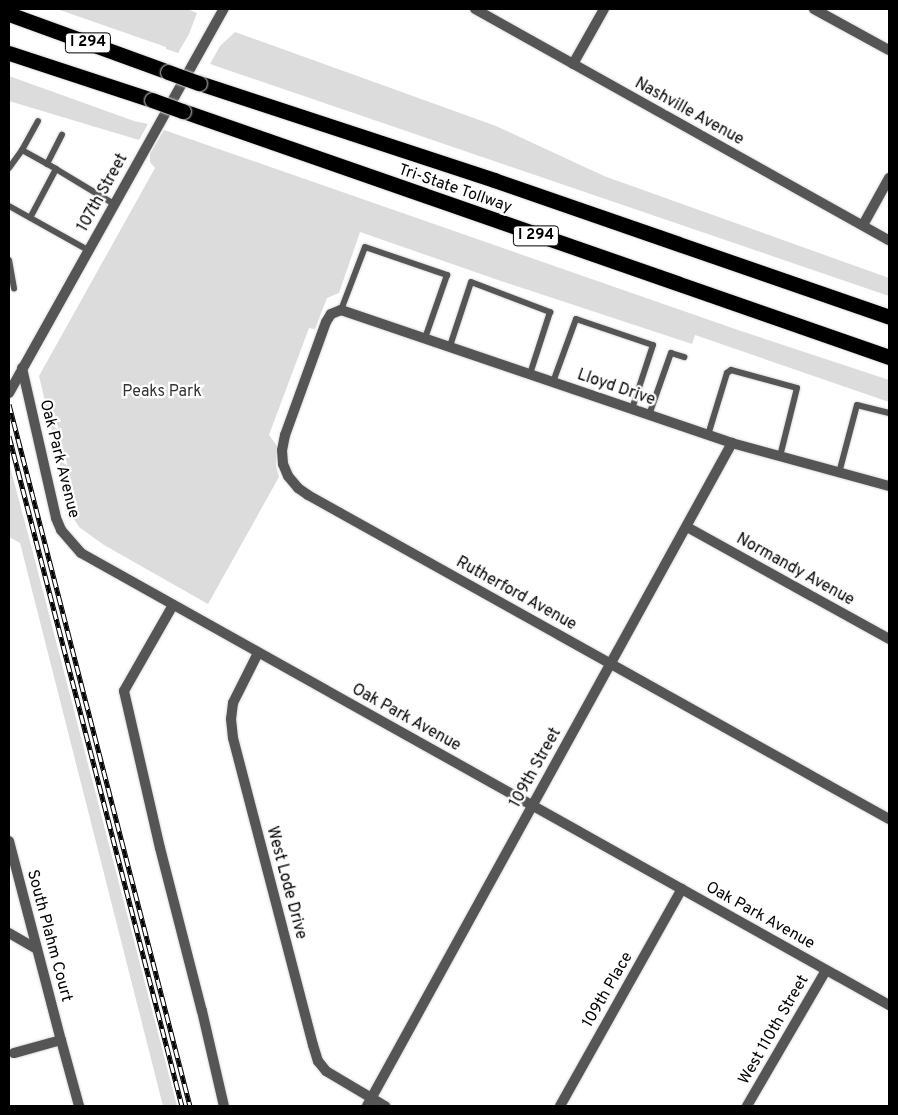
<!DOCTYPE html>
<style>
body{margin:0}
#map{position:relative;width:898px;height:1115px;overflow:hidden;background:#fff;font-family:Overpass,sans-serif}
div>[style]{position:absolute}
.green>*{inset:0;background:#dcdcdc}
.roads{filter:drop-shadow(0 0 1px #dbdbdb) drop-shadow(0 0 1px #dbdbdb)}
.lane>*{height:6px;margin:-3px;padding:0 3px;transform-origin:3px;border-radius:3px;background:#555}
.street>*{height:10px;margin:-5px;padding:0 5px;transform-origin:5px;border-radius:5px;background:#555}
.highway>*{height:15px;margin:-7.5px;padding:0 7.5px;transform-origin:7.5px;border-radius:7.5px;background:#000}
.rail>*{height:5px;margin-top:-2.5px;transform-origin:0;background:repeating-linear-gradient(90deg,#fff 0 9px,#000 0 18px);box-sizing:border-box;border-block:1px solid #000}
.bridges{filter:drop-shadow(0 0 1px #dbdbdb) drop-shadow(0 0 1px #dbdbdb)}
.highway-bridge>*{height:15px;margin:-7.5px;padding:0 7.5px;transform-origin:7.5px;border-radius:7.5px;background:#000}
span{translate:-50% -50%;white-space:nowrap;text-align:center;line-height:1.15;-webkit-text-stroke:4.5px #fff;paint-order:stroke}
.shield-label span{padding:1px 4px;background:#fff;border:1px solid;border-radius:4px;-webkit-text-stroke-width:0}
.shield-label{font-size:15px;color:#000;font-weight:700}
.street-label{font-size:16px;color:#000}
.park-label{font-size:16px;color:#333}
.frame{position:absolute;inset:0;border:10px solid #000;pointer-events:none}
</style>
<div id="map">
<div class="green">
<i style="clip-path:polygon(57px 9px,187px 9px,197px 13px,189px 34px,178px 53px,166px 49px,166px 47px)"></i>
<i style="clip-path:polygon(235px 32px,496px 126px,604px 176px,889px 278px,889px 296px,210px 64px,220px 46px)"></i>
<i style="clip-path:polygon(9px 76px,134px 121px,148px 124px,139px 140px,9px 101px)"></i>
<i style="clip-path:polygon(164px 130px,738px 330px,889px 380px,889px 402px,695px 335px,692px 344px,501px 281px,360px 232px,339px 293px,327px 298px,315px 329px,309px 328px,269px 435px,277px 446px,276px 466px,279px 477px,208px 604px,104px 545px,79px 527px,72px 516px,39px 376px,155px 168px,150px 162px,150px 154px)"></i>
<i style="clip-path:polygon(9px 463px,32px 549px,177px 1106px,163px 1106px,20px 543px,9px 537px)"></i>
</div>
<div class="roads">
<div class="lane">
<i style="left:22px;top:150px;width:33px;rotate:-61deg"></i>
<i style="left:47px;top:164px;width:33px;rotate:-63deg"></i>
<i style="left:9px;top:168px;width:22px;rotate:-54deg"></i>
<i style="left:22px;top:150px;width:39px;rotate:29deg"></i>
<i style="left:56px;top:169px;width:55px;rotate:118deg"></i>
<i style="left:56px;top:169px;width:68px;rotate:31.1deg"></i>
<i style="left:9px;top:206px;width:90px;rotate:29.1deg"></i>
<i style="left:9px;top:260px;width:29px;rotate:80deg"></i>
<i style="left:341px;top:310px;width:67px;rotate:-69.1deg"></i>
<i style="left:365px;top:247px;width:87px;rotate:18.9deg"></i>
<i style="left:447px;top:275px;width:67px;rotate:109.2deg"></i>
<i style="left:450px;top:346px;width:67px;rotate:-71.8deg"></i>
<i style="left:471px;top:282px;width:85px;rotate:20.8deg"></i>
<i style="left:550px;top:312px;width:65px;rotate:107.9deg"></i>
<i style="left:553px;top:382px;width:67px;rotate:-69.9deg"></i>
<i style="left:576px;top:319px;width:81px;rotate:18.7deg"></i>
<i style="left:653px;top:345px;width:67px;rotate:108.2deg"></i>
<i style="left:649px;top:415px;width:66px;rotate:-70.5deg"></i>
<i style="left:671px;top:353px;width:14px;rotate:17deg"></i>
<i style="left:708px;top:435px;width:65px;rotate:-73deg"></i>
<i style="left:727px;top:373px;width:5px;rotate:-37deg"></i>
<i style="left:731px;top:370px;width:68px;rotate:15.3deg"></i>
<i style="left:797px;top:388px;width:70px;rotate:104deg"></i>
<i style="left:839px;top:473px;width:70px;rotate:-75.2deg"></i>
<i style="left:857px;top:405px;width:33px;rotate:14deg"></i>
</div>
<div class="street">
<i style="left:475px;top:9px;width:474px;rotate:29.2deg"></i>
<i style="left:814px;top:9px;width:85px;rotate:28.7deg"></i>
<i style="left:573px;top:64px;width:63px;rotate:-60.6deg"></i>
<i style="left:863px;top:225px;width:54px;rotate:-61deg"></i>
<i style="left:22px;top:368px;width:154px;rotate:77.2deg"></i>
<i style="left:56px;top:518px;width:13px;rotate:67deg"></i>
<i style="left:61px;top:530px;width:30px;rotate:49deg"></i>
<i style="left:81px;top:553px;width:926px;rotate:29.22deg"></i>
<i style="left:9px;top:393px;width:440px;rotate:-60.8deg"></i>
<i style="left:889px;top:486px;width:163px;rotate:-164.7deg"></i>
<i style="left:732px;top:443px;width:413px;rotate:-161.2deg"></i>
<i style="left:341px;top:310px;width:11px;rotate:158deg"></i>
<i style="left:331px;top:314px;width:9px;rotate:122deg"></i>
<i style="left:326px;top:322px;width:120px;rotate:109.9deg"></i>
<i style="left:285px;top:435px;width:15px;rotate:101deg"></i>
<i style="left:282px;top:450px;width:14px;rotate:86deg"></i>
<i style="left:283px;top:464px;width:13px;rotate:67deg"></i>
<i style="left:288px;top:476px;width:16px;rotate:50deg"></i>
<i style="left:298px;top:488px;width:12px;rotate:35deg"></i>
<i style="left:308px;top:495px;width:665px;rotate:29.15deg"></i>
<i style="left:687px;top:527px;width:231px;rotate:29deg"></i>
<i style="left:173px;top:605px;width:99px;rotate:119.7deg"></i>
<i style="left:124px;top:691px;width:161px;rotate:77.1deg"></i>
<i style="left:160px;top:848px;width:168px;rotate:75.6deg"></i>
<i style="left:202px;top:1011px;width:98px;rotate:77deg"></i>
<i style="left:258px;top:653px;width:56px;rotate:116.6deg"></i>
<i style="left:233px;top:703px;width:16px;rotate:97deg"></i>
<i style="left:231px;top:719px;width:19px;rotate:84deg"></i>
<i style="left:233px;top:738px;width:317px;rotate:75.4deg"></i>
<i style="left:313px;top:1045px;width:17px;rotate:73deg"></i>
<i style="left:318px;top:1061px;width:13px;rotate:51deg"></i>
<i style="left:326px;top:1071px;width:69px;rotate:30.7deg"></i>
<i style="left:9px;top:841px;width:206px;rotate:75.4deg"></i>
<i style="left:61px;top:1040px;width:49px;rotate:164.5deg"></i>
<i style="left:9px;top:933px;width:32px;rotate:30deg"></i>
<i style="left:61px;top:1040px;width:68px;rotate:74.7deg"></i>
<i style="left:367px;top:1106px;width:757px;rotate:-61.17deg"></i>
<i style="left:560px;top:1106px;width:249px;rotate:-60.7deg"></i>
<i style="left:747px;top:1106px;width:157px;rotate:-59.8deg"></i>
</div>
<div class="highway">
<i style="left:9px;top:14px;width:169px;rotate:20deg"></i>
<i style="left:9px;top:53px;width:151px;rotate:18.2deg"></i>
<i style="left:199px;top:83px;width:311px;rotate:18.2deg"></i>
<i style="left:494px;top:180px;width:418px;rotate:19.1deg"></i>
<i style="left:183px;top:111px;width:748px;rotate:19.21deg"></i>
</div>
</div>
<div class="rail">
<i style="left:9px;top:404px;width:725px;rotate:75.54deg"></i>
<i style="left:9px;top:436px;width:692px;rotate:75.52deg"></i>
</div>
<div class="bridges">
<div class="highway-bridge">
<i style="left:168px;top:72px;width:33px;rotate:20deg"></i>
<i style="left:152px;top:100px;width:33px;rotate:20deg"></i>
</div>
</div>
<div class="shield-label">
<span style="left:88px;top:43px">I 294</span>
<span style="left:536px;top:236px">I 294</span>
</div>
<div class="street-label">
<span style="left:689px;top:112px;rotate:29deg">Nashville Avenue</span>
<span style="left:455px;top:189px;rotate:19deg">Tri-State Tollway</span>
<span style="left:103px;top:193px;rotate:-61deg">107th Street</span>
<span style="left:616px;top:388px;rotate:19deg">Lloyd Drive</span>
<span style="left:59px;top:459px;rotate:76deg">Oak Park Avenue</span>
<span style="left:795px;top:570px;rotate:29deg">Normandy Avenue</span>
<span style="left:516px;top:594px;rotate:29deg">Rutherford Avenue</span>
<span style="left:406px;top:718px;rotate:29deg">Oak Park Avenue</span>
<span style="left:536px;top:768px;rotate:-61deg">109th Street</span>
<span style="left:286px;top:883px;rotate:75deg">West Lode Drive</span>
<span style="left:760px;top:916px;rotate:29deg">Oak Park Avenue</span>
<span style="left:49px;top:936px;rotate:75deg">South Plahm Court</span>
<span style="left:608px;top:990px;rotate:-60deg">109th Place</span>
<span style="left:774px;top:1030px;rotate:-60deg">West 110th Street</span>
</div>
<div class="park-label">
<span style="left:162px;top:392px">Peaks Park</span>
</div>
<div class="frame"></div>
</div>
